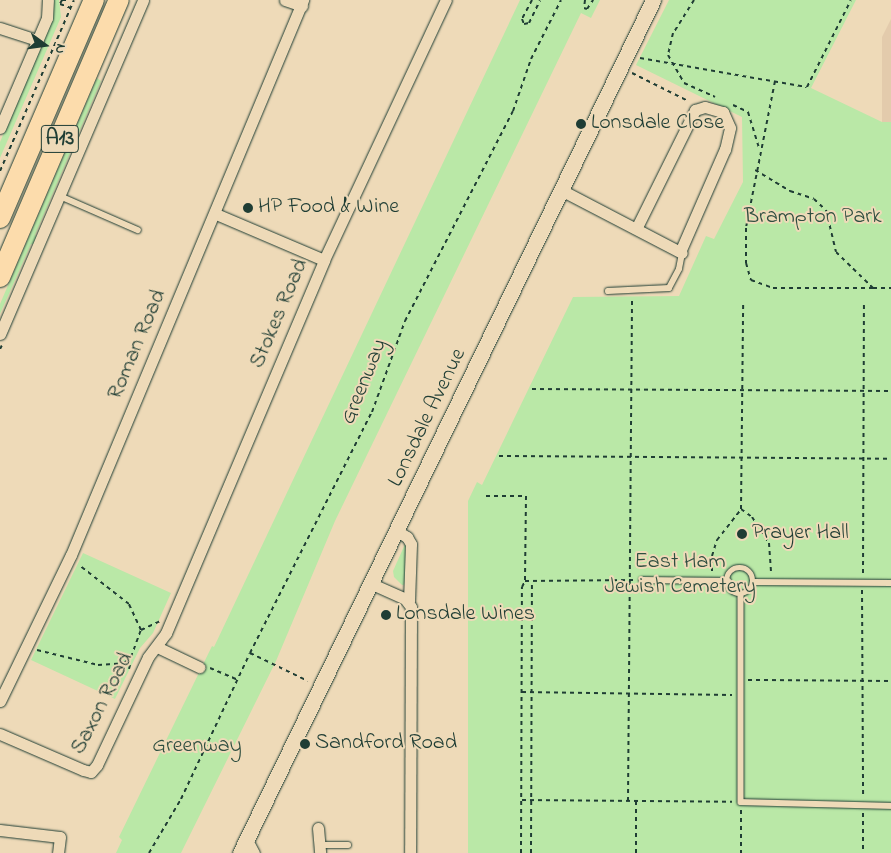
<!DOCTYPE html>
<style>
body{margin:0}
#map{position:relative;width:891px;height:853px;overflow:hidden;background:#eedab8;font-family:"Indie Flower",sans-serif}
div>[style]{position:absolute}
.built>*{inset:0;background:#e3cbac}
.green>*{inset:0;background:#bae8a7}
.path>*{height:2px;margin-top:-1px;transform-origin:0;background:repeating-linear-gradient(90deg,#1f3d34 0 4px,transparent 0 8px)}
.roads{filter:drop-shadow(0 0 1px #1f3d34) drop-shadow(0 0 1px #1f3d34)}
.lane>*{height:5.5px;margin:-2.75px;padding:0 2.75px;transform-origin:2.75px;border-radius:2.75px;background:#eedab8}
.lane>.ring{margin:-2.75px;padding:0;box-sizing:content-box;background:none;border:5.5px solid #eedab8;border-radius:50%}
.street>*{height:11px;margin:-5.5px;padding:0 5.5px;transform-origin:5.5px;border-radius:5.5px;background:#eedab8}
.secondary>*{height:15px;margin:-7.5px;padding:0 7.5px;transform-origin:7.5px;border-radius:7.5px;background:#eedab8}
.highway>*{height:20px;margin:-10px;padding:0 10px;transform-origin:10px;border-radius:10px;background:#fcdcac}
.path-bridge>*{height:2px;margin-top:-1px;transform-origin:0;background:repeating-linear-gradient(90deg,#1f3d34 0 4px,transparent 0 8px)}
.dots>*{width:14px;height:14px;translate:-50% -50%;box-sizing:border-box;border:2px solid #eedab8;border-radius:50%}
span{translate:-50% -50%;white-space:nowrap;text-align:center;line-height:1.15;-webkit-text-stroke:4px #eedab8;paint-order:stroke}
.shield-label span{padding:1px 4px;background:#eedab8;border:1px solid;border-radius:4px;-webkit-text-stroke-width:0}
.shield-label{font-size:21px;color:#1f3d34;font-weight:700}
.poi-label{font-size:22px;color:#1f3d34}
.left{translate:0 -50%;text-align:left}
.park-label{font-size:22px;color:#2e4e40}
.street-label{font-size:22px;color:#1f3d34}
.north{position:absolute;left:20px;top:20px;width:50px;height:50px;-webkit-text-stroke:4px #eedab8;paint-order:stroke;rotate:104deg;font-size:14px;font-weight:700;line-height:20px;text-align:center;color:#1f3d34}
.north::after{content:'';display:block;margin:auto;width:18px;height:22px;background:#1f3d34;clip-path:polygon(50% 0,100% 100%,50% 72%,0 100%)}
</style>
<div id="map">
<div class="built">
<i style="clip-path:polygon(891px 19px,891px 122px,882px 122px,882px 37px)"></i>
</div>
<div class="green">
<i style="clip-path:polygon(53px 0,59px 0,61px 17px,0 158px,0 142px,53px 18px)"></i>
<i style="clip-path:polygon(520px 0,600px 0,591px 18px,581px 13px,335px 521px,276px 661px,181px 853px,116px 853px,122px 840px,119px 837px,212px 646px,214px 647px)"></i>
<i style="clip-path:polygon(669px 0,856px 0,811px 88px,882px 122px,891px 122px,891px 853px,468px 853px,468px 501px,477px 482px,482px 485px,573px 297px,679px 296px,706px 236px,714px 239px,743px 182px,742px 117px,636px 65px)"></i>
<i style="clip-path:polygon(97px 78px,101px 81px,35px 235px,38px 238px,36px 245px,31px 244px,0 314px,0 304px)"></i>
<i style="clip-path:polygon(406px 542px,408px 584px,402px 585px,394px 577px,393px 571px)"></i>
<i style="clip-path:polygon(83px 553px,171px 593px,153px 633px,140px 648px,115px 699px,31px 660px)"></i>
</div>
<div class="path">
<i style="left:62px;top:0;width:4px;rotate:117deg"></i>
<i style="left:60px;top:4px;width:12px;rotate:20deg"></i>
<i style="left:532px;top:0;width:21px;rotate:118deg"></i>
<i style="left:522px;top:19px;width:5px;rotate:68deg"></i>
<i style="left:524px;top:24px;width:5px;rotate:-11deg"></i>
<i style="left:529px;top:23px;width:25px;rotate:-64deg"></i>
<i style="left:585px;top:0;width:8px;rotate:97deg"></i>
<i style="left:584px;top:8px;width:3px;rotate:18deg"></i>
<i style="left:587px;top:9px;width:11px;rotate:-56deg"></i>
<i style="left:694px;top:0;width:39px;rotate:122deg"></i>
<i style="left:673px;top:33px;width:23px;rotate:103deg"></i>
<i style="left:668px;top:55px;width:32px;rotate:60deg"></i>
<i style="left:684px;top:83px;width:34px;rotate:24deg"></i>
<i style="left:640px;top:58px;width:169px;rotate:9.9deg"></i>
<i style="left:807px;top:87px;width:97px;rotate:-63.2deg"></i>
<i style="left:632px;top:73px;width:63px;rotate:26.6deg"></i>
<i style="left:775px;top:81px;width:150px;rotate:101.2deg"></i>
<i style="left:746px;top:228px;width:35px;rotate:90deg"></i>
<i style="left:746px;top:263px;width:18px;rotate:74deg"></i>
<i style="left:751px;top:280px;width:23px;rotate:20deg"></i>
<i style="left:773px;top:288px;width:100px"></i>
<i style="left:733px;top:105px;width:17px;rotate:25deg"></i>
<i style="left:748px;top:112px;width:39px;rotate:73deg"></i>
<i style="left:755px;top:170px;width:41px;rotate:31deg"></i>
<i style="left:790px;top:191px;width:25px;rotate:18deg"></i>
<i style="left:814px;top:199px;width:16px;rotate:43deg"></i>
<i style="left:826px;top:210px;width:43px;rotate:76.6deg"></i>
<i style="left:836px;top:252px;width:52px;rotate:44.2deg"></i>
<i style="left:873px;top:288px;width:18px"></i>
<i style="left:0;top:171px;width:186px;rotate:-66.6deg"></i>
<i style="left:0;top:349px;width:4px;rotate:-63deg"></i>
<i style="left:532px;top:389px;width:359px;rotate:0.3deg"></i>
<i style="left:499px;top:456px;width:392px;rotate:0.4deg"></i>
<i style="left:486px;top:496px;width:40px"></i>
<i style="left:526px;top:496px;width:85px;rotate:90.7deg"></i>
<i style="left:525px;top:581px;width:109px;rotate:-0.5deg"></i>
<i style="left:741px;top:509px;width:207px;rotate:-89.4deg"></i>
<i style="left:712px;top:571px;width:15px;rotate:-90deg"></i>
<i style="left:712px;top:556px;width:17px;rotate:-73deg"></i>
<i style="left:717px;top:540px;width:39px;rotate:-52deg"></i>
<i style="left:741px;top:509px;width:14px;rotate:36deg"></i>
<i style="left:752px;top:517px;width:31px;rotate:57deg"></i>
<i style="left:769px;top:543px;width:31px;rotate:86deg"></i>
<i style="left:863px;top:573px;width:271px;rotate:-89.8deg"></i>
<i style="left:862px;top:590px;width:206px;rotate:89.7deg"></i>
<i style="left:141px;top:630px;width:21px;rotate:-25deg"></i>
<i style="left:37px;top:650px;width:63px;rotate:13.8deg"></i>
<i style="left:98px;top:665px;width:26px;rotate:-4deg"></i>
<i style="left:124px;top:663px;width:9px;rotate:-41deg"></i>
<i style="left:131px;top:657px;width:29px;rotate:-70deg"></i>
<i style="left:141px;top:630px;width:29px;rotate:-115deg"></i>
<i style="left:129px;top:604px;width:63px;rotate:-142deg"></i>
<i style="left:250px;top:653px;width:64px;rotate:25.8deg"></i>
<i style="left:124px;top:663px;width:6px;rotate:18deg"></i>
<i style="left:130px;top:665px;width:4px;rotate:104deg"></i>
<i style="left:210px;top:668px;width:30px;rotate:23deg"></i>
<i style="left:748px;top:680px;width:143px;rotate:0.4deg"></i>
<i style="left:522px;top:692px;width:210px;rotate:0.8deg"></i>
<i style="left:522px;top:800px;width:210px;rotate:0.5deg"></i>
<i style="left:628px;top:801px;width:500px;rotate:-89.54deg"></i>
<i style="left:636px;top:801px;width:52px;rotate:90deg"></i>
<i style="left:741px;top:810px;width:43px;rotate:90deg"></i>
<i style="left:863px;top:813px;width:40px;rotate:90deg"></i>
<i style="left:149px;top:853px;width:63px;rotate:-59.3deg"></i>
<i style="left:181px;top:799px;width:161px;rotate:-64.7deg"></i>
<i style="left:250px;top:653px;width:270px;rotate:-63.2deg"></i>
<i style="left:372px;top:412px;width:97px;rotate:-70.1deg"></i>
<i style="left:405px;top:321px;width:236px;rotate:-62.8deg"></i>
<i style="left:513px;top:111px;width:55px;rotate:-70.9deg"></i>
<i style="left:531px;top:59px;width:66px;rotate:-63deg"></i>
<i style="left:521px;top:853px;width:266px;rotate:-89.8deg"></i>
<i style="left:522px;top:587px;width:7px;rotate:-63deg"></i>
<i style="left:531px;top:853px;width:272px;rotate:-89.8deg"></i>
</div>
<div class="roads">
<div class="lane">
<i style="left:60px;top:196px;width:85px;rotate:23.6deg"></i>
<i style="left:608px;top:291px;width:61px;rotate:-2.8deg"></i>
<i style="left:669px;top:288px;width:21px;rotate:-62deg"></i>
<i style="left:679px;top:269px;width:16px;rotate:-79deg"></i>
<i class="ring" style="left:727px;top:568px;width:20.5px;height:20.5px"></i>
<i style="left:642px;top:580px;width:86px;rotate:0.7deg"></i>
<i style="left:753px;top:582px;width:138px;rotate:0.4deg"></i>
<i style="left:741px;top:594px;width:208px;rotate:90deg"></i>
<i style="left:741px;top:802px;width:150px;rotate:1.5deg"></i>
<i style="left:318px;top:845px;width:30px"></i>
</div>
<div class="street">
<i style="left:285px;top:0;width:18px;rotate:19deg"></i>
<i style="left:0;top:28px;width:40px;rotate:18deg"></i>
<i style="left:0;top:128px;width:120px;rotate:-66.9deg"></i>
<i style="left:47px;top:18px;width:18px;rotate:-87deg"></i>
<i style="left:561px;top:190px;width:136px;rotate:27.5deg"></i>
<i style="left:216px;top:214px;width:117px;rotate:23.1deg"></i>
<i style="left:637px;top:227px;width:131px;rotate:-63.6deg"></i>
<i style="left:695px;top:110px;width:10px;rotate:-17deg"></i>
<i style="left:705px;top:107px;width:19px;rotate:16deg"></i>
<i style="left:723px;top:112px;width:17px;rotate:66deg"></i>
<i style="left:730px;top:128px;width:22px;rotate:103deg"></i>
<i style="left:725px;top:149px;width:112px;rotate:113.6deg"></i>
<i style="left:0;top:334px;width:363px;rotate:-66.8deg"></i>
<i style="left:397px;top:531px;width:12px;rotate:31deg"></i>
<i style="left:407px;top:537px;width:8px;rotate:60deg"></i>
<i style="left:411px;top:544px;width:57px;rotate:92deg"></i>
<i style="left:372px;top:584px;width:36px;rotate:24deg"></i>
<i style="left:405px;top:599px;width:10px;rotate:53deg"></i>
<i style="left:411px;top:607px;width:246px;rotate:90.2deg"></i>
<i style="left:157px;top:647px;width:47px;rotate:25.5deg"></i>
<i style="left:0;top:701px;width:162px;rotate:-64.1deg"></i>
<i style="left:71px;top:555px;width:602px;rotate:-67.31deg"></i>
<i style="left:0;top:734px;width:90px;rotate:23.4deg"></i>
<i style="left:83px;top:770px;width:8px;rotate:14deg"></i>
<i style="left:91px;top:772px;width:9px;rotate:-49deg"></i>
<i style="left:97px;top:765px;width:119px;rotate:-64.7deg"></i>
<i style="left:148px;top:657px;width:30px;rotate:-53deg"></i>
<i style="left:166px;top:633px;width:405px;rotate:-67deg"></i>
<i style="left:324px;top:260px;width:287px;rotate:-64.9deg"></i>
<i style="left:318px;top:828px;width:25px;rotate:85deg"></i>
<i style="left:0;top:830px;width:60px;rotate:6.7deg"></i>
<i style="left:60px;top:837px;width:16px;rotate:97deg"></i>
<i style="left:247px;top:840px;width:15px;rotate:62deg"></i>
</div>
<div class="secondary">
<i style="left:240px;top:853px;width:948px;rotate:-64.16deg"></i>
</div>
<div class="highway">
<i style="left:0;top:218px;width:237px;rotate:-66.7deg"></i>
<i style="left:0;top:277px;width:301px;rotate:-66.8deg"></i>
</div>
</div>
<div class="path-bridge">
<i style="left:62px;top:0;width:5px"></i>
</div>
<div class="dots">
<i style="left:581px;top:124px;background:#1f3d34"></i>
<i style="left:248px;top:208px;background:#1f3d34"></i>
<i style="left:742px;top:534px;background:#1f3d34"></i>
<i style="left:386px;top:615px;background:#1f3d34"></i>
<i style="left:305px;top:744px;background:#1f3d34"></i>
</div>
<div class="shield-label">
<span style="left:60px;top:139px">A13</span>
</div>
<div class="poi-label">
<span class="left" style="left:591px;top:124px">Lonsdale Close</span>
<span class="left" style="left:258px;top:208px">HP Food &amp; Wine</span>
<span class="left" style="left:752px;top:534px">Prayer Hall</span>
<span class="left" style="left:396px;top:615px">Lonsdale Wines</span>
<span class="left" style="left:315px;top:744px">Sandford Road</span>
</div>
<div class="park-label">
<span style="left:813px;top:218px">Brampton Park</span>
<span style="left:680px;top:575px">East Ham<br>Jewish Cemetery</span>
<span style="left:197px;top:747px">Greenway</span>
</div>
<div class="street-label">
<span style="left:280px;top:314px;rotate:-67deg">Stokes Road</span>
<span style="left:138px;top:345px;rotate:-67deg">Roman Road</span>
<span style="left:365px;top:382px;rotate:-68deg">Greenway</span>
<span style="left:428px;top:418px;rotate:-64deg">Lonsdale Avenue</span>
<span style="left:103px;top:704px;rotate:-63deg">Saxon Road</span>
</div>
<div class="north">N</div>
</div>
